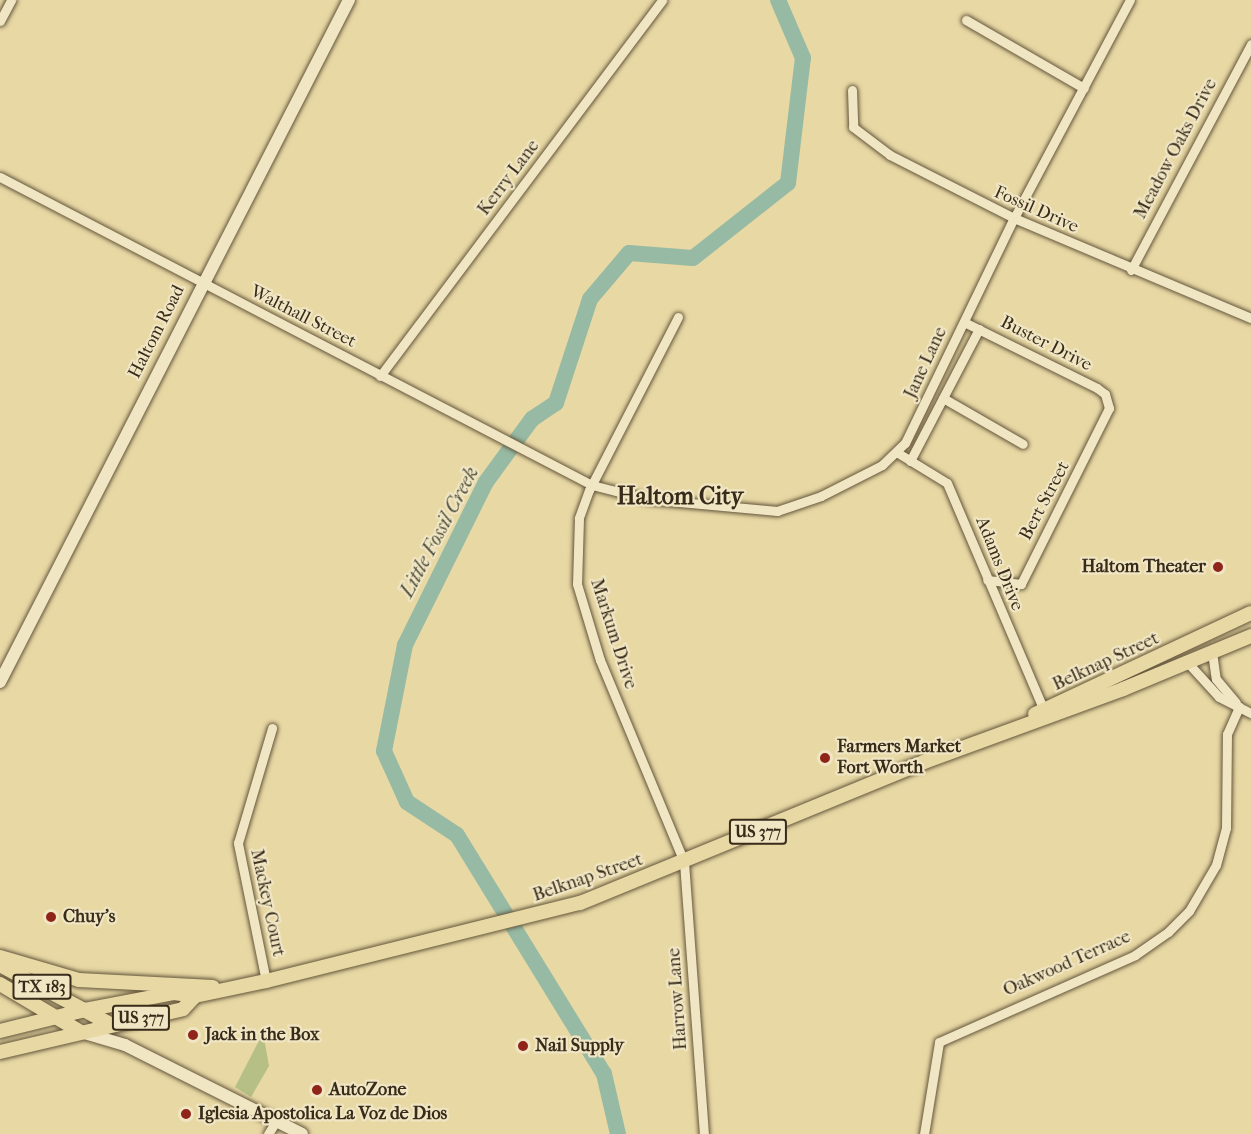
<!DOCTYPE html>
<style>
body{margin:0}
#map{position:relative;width:1251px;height:1134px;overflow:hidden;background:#e8d8a4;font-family:"IM FELL French Canon",serif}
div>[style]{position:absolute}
.green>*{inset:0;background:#b5bf86}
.river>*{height:16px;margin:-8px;padding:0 8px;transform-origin:8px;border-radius:8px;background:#97baa4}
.roads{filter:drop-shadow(0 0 2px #64563c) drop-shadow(0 0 2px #64563c)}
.minor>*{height:9px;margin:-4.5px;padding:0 4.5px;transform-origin:4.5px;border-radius:4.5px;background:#f0e6c4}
.secondary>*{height:12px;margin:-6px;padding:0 6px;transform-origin:6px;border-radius:6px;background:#f0e6c4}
.primary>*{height:14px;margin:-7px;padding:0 7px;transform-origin:7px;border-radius:7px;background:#e8d8a4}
.dots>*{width:16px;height:16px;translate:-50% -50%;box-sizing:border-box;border:3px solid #f0e6c4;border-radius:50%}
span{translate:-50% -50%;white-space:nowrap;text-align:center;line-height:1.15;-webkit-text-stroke:4.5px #f0e6c4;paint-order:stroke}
.shield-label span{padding:2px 4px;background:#f0e6c4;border:2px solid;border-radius:4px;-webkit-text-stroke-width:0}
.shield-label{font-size:16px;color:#382b1a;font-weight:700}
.street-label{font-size:18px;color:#382b1a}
.poi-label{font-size:18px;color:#382b1a;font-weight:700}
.right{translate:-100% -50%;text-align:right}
.left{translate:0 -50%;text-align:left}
.water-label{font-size:20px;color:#504f3c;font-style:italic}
.district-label{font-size:24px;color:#382b1a;font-weight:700}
</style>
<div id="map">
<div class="green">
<i style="clip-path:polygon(263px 1033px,269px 1066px,251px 1097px,235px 1087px)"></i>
</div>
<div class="river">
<i style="left:618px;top:1134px;width:62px;rotate:-103.1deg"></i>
<i style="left:604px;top:1074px;width:281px;rotate:-121.6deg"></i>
<i style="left:457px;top:835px;width:60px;rotate:-146.6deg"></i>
<i style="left:407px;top:802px;width:56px;rotate:-114.3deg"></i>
<i style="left:384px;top:751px;width:108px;rotate:-78.8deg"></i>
<i style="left:405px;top:645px;width:182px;rotate:-63.6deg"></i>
<i style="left:486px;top:482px;width:78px;rotate:-53.9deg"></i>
<i style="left:532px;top:419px;width:29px;rotate:-34deg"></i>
<i style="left:556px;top:403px;width:109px;rotate:-71.9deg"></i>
<i style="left:590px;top:299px;width:60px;rotate:-49.7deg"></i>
<i style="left:629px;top:253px;width:64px;rotate:4.5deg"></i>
<i style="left:693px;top:258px;width:121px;rotate:-38.3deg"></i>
<i style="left:788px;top:183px;width:126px;rotate:-83.2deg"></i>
<i style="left:803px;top:58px;width:63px;rotate:-113.3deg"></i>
</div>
<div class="roads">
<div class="minor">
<i style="left:966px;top:20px;width:136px;rotate:30deg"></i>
<i style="left:0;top:21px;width:24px;rotate:-62deg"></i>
<i style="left:852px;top:90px;width:37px;rotate:88deg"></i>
<i style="left:853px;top:127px;width:46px;rotate:37.1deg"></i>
<i style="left:890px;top:155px;width:139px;rotate:26.9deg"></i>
<i style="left:1014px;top:218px;width:257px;rotate:22.9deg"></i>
<i style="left:0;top:177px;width:667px;rotate:27.49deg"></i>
<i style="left:592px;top:485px;width:57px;rotate:14.3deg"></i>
<i style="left:647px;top:499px;width:131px;rotate:5.3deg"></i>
<i style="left:777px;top:511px;width:46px;rotate:-18.8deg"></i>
<i style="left:821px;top:496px;width:68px;rotate:-26.9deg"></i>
<i style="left:882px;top:465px;width:32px;rotate:-44deg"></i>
<i style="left:905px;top:443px;width:250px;rotate:-64.2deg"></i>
<i style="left:1014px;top:218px;width:247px;rotate:-62deg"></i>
<i style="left:1131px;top:270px;width:256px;rotate:-62deg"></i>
<i style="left:678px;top:317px;width:195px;rotate:117.2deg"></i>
<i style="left:589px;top:490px;width:30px;rotate:110deg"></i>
<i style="left:579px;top:518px;width:66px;rotate:91.7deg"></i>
<i style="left:577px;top:584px;width:79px;rotate:73.2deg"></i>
<i style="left:600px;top:660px;width:219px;rotate:67.4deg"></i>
<i style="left:684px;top:862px;width:273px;rotate:85.8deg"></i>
<i style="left:964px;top:322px;width:148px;rotate:26.4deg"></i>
<i style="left:1097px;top:388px;width:10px;rotate:37deg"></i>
<i style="left:1105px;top:394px;width:15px;rotate:74deg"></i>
<i style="left:1109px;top:408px;width:197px;rotate:116.6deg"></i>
<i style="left:1021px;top:584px;width:34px;rotate:-173deg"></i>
<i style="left:380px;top:376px;width:470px;rotate:-53.1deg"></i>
<i style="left:943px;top:398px;width:92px;rotate:29.9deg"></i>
<i style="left:898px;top:453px;width:57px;rotate:31.5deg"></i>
<i style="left:947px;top:483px;width:247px;rotate:66.9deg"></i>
<i style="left:910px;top:461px;width:149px;rotate:-62.4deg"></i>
<i style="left:1212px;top:652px;width:27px;rotate:82deg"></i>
<i style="left:1216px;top:679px;width:31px;rotate:50deg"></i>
<i style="left:1188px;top:663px;width:46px;rotate:47.6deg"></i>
<i style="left:1219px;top:697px;width:36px;rotate:27deg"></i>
<i style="left:266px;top:981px;width:141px;rotate:-101.5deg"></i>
<i style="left:238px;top:843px;width:120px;rotate:-73.5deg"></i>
<i style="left:268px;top:1134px;width:15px;rotate:-58deg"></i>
<i style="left:924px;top:1134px;width:93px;rotate:-80.7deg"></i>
<i style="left:939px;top:1042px;width:214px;rotate:-23.9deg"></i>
<i style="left:1135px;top:955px;width:40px;rotate:-34.9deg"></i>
<i style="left:1168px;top:932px;width:30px;rotate:-45deg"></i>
<i style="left:1189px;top:911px;width:53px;rotate:-59.6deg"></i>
<i style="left:1216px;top:865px;width:38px;rotate:-75deg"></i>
<i style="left:1226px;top:828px;width:94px;rotate:-89.4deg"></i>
<i style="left:1227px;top:734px;width:30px;rotate:-66deg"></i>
</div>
<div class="secondary">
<i style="left:0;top:682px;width:766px;rotate:-62.9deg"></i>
<i style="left:81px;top:1032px;width:46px;rotate:16.5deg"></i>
<i style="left:125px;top:1045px;width:198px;rotate:26.7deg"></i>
</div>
<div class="primary">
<i style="left:1035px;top:714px;width:238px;rotate:-25.1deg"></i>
<i style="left:0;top:957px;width:82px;rotate:16.2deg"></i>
<i style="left:79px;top:980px;width:134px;rotate:3deg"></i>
<i style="left:0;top:965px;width:127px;rotate:28.2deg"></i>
<i style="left:0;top:984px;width:94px;rotate:30.7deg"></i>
<i style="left:0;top:1031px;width:88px;rotate:-13.9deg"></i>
<i style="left:85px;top:1010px;width:91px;rotate:-10.8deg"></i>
<i style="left:174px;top:993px;width:21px;rotate:8deg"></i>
<i style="left:195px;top:996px;width:73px;rotate:-11.9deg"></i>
<i style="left:266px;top:981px;width:324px;rotate:-14deg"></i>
<i style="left:580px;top:903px;width:372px;rotate:-22.3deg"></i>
<i style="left:924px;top:762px;width:212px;rotate:-20.1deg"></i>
<i style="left:1123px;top:689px;width:139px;rotate:-22.5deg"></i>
<i style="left:0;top:1052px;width:188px;rotate:-13.2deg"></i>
<i style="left:183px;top:1009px;width:18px;rotate:-47deg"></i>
</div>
</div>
<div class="dots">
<i style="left:1218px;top:567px;background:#8f2418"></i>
<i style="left:825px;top:758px;background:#8f2418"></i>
<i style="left:51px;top:917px;background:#8f2418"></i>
<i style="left:193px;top:1035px;background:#8f2418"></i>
<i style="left:523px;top:1046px;background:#8f2418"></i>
<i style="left:317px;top:1090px;background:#8f2418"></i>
<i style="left:186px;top:1114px;background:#8f2418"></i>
</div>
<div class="shield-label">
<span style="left:758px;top:832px">US 377</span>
<span style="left:42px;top:987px">TX 183</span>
<span style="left:141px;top:1018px">US 377</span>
</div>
<div class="street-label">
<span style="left:1176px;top:149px;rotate:-62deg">Meadow Oaks Drive</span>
<span style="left:509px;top:178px;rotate:-53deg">Kerry Lane</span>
<span style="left:1036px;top:210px;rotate:24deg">Fossil Drive</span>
<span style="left:303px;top:317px;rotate:27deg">Walthall Street</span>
<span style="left:157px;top:332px;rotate:-63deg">Haltom Road</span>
<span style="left:1046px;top:344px;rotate:27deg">Buster Drive</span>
<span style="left:926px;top:363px;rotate:-65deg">Jane Lane</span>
<span style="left:1045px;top:501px;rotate:-62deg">Bert Street</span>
<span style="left:999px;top:564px;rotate:68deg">Adams Drive</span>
<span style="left:613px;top:634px;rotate:72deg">Markum Drive</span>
<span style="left:1106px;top:662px;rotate:-25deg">Belknap Street</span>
<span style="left:588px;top:878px;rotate:-19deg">Belknap Street</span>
<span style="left:267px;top:903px;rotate:78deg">Mackey Court</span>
<span style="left:1067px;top:964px;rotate:-24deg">Oakwood Terrace</span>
<span style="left:678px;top:999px;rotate:-94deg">Harrow Lane</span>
</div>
<div class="poi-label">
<span class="right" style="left:1206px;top:567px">Haltom Theater</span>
<span class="left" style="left:837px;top:758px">Farmers Market<br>Fort Worth</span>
<span class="left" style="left:63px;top:917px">Chuy's</span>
<span class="left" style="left:205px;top:1035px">Jack in the Box</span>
<span class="left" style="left:535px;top:1046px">Nail Supply</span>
<span class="left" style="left:329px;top:1090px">AutoZone</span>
<span class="left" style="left:198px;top:1114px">Iglesia Apostolica La Voz de Dios</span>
</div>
<div class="water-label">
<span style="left:439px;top:532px;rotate:-62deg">Little Fossil Creek</span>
</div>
<div class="district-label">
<span style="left:680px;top:497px">Haltom City</span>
</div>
</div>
